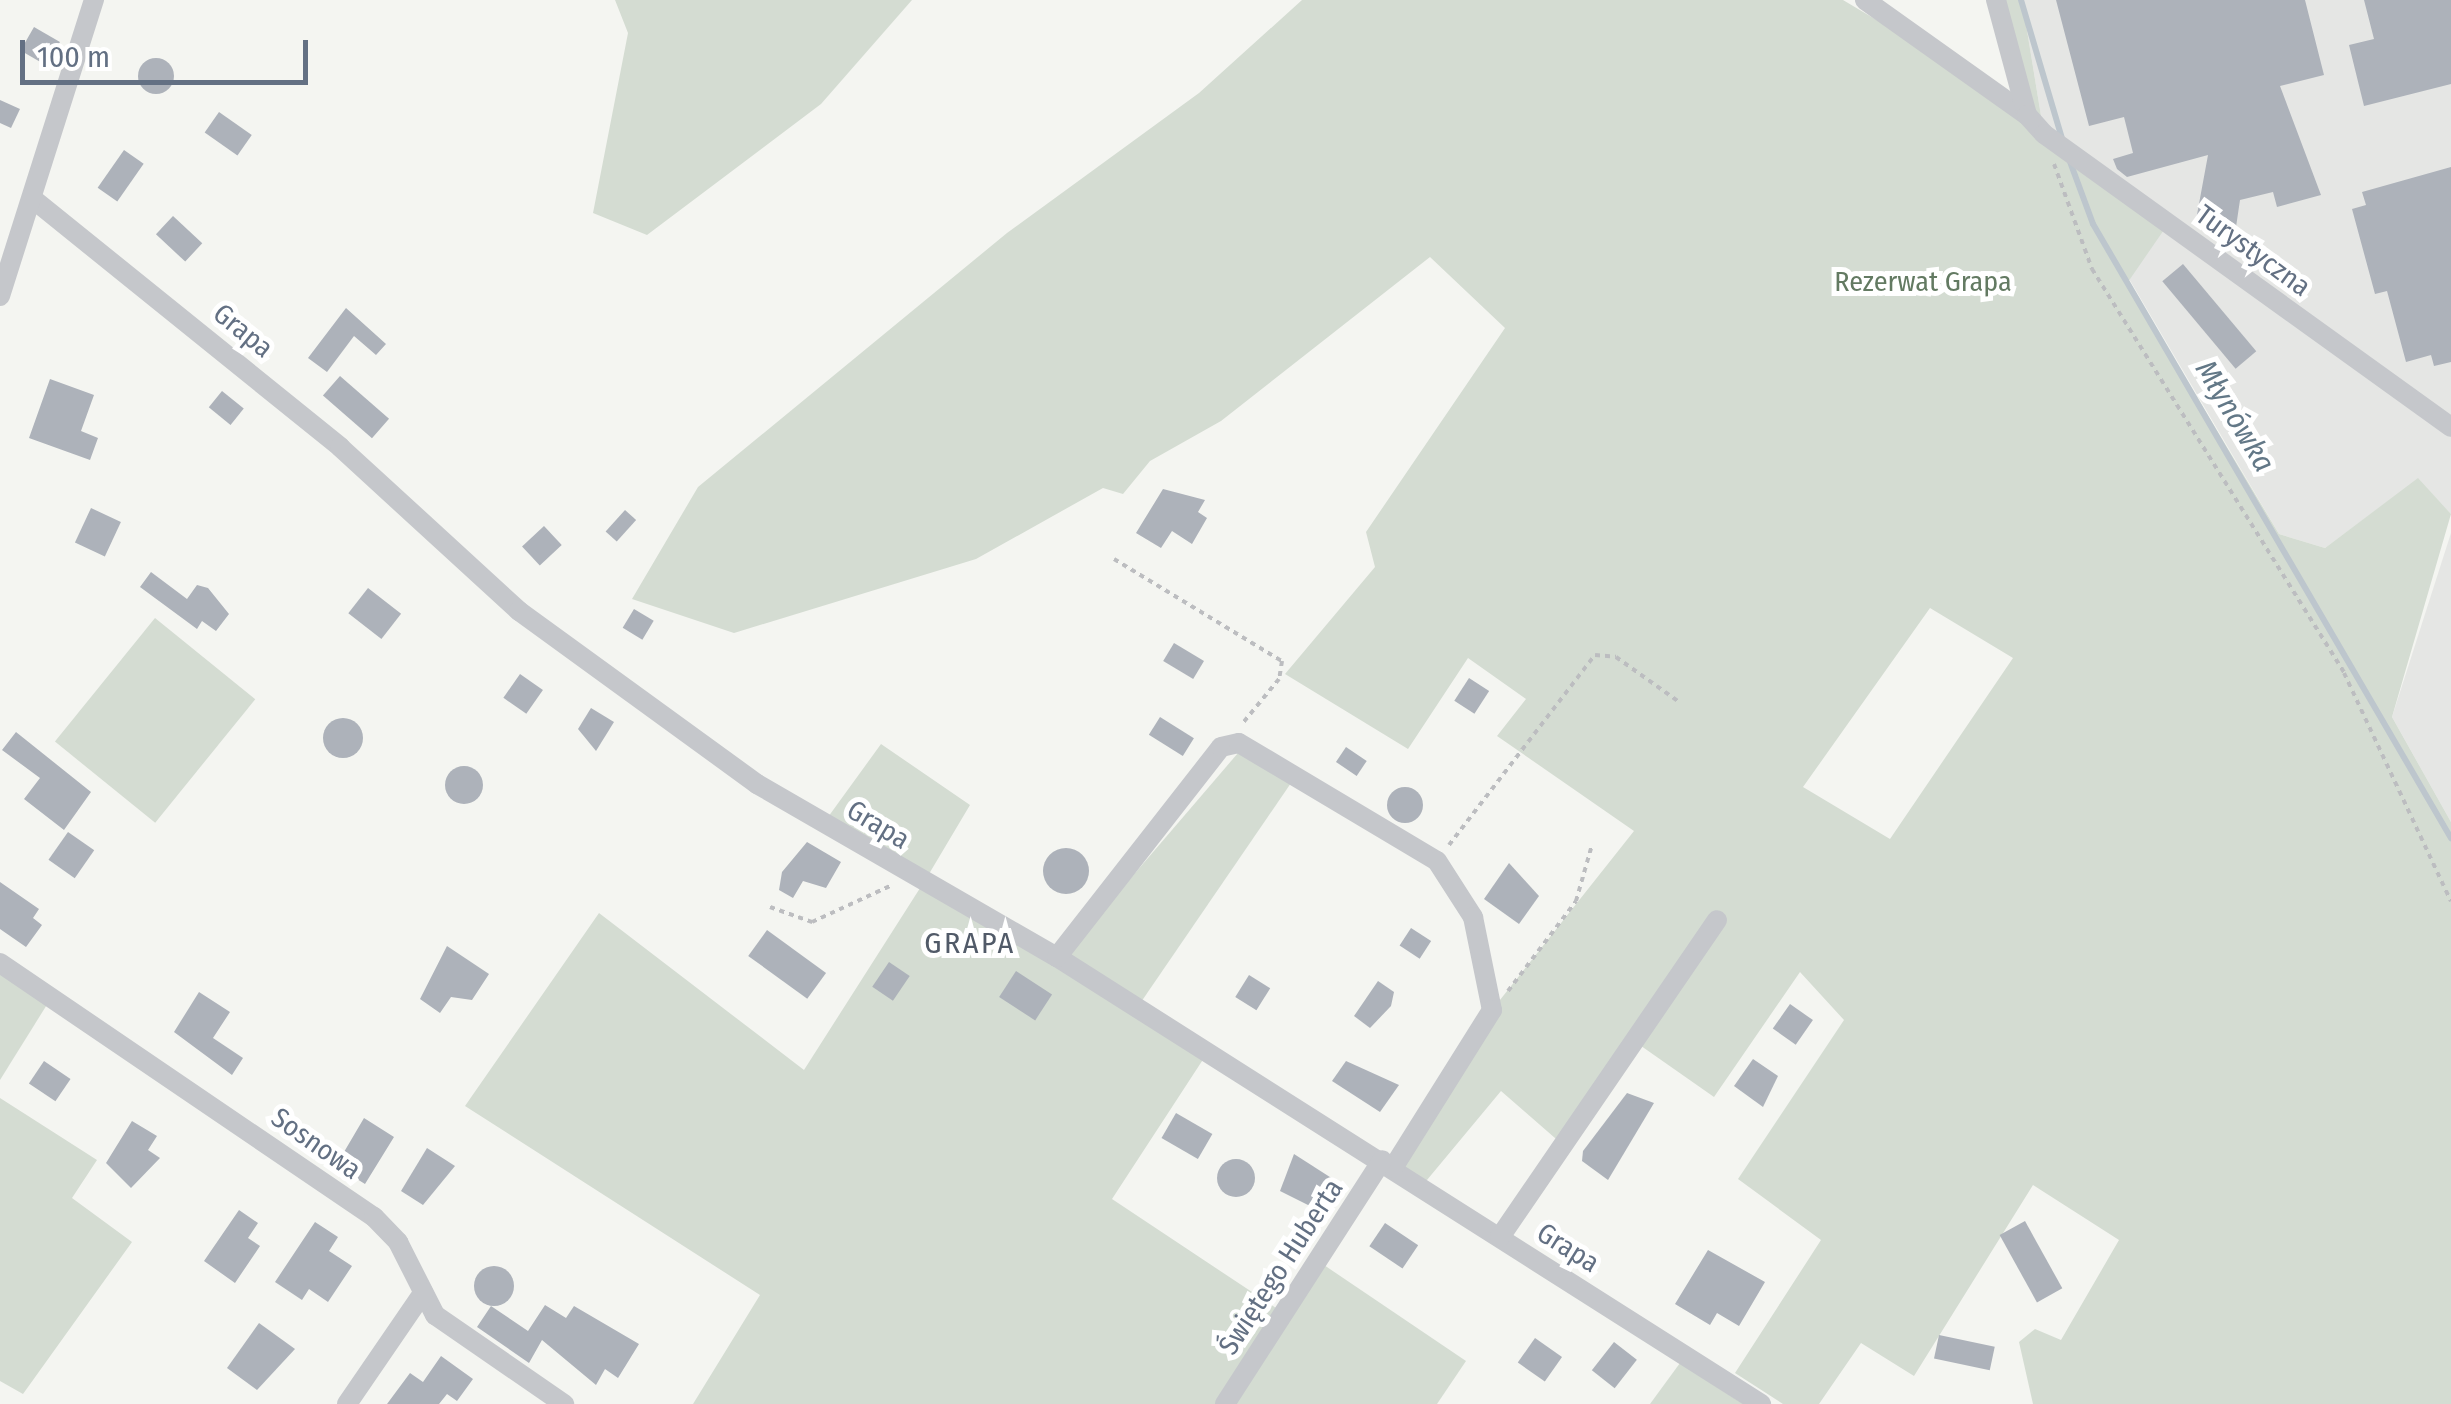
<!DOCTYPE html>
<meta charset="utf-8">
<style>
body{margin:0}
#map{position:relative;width:2451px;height:1404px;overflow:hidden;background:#f4f5f1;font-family:"Fira Sans Condensed",sans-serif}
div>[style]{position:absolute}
.built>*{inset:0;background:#e5e6e4}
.green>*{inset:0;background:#d4dcd2;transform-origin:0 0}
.stream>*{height:6px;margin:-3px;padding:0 3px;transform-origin:3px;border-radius:3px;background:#bdc6cd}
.building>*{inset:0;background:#adb2ba;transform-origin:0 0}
.round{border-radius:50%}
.path>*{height:4px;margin-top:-2px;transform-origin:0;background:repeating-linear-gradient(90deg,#bcbdc0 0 5px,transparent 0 10px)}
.minor>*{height:20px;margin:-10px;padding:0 10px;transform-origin:10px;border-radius:10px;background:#c5c7cb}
span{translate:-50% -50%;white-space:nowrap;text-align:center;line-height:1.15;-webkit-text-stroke:10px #fff;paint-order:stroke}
.street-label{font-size:28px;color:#637083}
.park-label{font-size:28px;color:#637a62}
.water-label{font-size:30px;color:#637887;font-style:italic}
.neighbourhood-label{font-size:30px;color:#515a68;letter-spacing:2.5px}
.scale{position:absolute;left:20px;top:40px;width:288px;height:45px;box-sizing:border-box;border:5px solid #637083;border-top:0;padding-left:12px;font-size:30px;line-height:35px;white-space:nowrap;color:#637083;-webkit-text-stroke:8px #fff;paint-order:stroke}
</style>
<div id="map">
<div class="built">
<i style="clip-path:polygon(2022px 0,2451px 0,2451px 514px,2418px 479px,2325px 548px,2279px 534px,2044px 134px)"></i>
<i style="clip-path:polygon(2451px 533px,2451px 822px,2392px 717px)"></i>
</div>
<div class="green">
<i style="clip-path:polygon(615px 0,912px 0,821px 104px,647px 235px,593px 213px,628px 33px)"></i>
<i style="clip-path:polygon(evenodd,1302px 0,1843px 0,1991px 88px,2047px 145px,2168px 224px,2128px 282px,2279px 534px,2325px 548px,2418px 478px,2451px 514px,2392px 717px,2451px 822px,2451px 1404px,2033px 1404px,2019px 1342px,2035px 1329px,2061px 1340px,2119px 1240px,2033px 1185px,1914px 1376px,1861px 1343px,1819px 1404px,1783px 1404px,1735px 1373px,1821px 1240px,1738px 1179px,1844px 1020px,1800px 972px,1714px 1097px,1634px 1041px,1563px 1145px,1501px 1091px,1422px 1186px,1393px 1168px,1492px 1010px,1634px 831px,1497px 736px,1526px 699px,1468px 658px,1408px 749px,1285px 674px,1375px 567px,1366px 532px,1505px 328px,1430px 257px,1221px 421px,1150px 461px,1123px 494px,1103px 488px,976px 559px,734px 633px,632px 599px,698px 487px,1007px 233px,1199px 93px,1302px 0,1930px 608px,2013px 658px,1890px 839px,1803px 787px,1930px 608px)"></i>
<i style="clip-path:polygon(1996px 0,2022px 0,2044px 134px)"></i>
<i style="left:155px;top:618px;width:129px;height:159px;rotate:39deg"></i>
<i style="clip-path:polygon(881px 744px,970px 805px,923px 884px,1204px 1058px,1112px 1199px,1279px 1310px,1218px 1404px,693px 1404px,760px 1295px,465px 1106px,599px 913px,804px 1070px,922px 885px,823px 824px)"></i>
<i style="clip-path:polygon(1238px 753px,1291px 783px,1139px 1005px,1064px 956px)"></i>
<i style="clip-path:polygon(0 969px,48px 1003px,0 1080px)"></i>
<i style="clip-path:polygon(0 1098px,97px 1160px,72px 1198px,132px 1242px,23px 1394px,0 1381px)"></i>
<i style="clip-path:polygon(1321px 1263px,1466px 1361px,1437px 1404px,1232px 1404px)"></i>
<i style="clip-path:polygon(1680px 1363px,1743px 1404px,1650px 1404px)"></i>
</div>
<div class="stream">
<i style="left:2021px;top:0;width:144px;rotate:73.5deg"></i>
<i style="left:2069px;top:159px;width:69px;rotate:69.7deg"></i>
<i style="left:2093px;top:224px;width:711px;rotate:59.76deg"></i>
</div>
<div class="building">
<i style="clip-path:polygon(2056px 0,2305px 0,2324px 75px,2280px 86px,2321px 195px,2277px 207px,2273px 192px,2240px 200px,2236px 227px,2196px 220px,2208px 155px,2127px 177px,2117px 169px,2113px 159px,2133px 153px,2124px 117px,2089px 126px)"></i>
<i style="clip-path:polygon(2364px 0,2451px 0,2451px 84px,2364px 106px,2349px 45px,2374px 39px)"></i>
<i style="left:34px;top:27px;width:30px;height:27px;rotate:30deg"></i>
<i class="round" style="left:138px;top:58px;width:36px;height:36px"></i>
<i style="clip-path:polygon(0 100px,20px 109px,11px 128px,0 123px)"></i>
<i style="left:219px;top:112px;width:40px;height:25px;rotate:35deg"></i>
<i style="left:124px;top:150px;width:24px;height:46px;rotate:35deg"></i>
<i style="clip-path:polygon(2451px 167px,2451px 362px,2434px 366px,2431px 355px,2406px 362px,2387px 291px,2375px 294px,2352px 209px,2366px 205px,2362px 192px)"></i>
<i style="left:173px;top:216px;width:40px;height:25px;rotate:43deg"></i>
<i style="left:2183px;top:264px;width:114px;height:27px;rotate:50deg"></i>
<i style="clip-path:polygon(346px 308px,386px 344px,376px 355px,354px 336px,327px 372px,308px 358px)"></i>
<i style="left:340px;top:376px;width:65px;height:26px;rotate:41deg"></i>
<i style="clip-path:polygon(50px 379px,94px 395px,81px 431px,98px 438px,90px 460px,29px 438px)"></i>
<i style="left:222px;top:391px;width:28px;height:21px;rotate:39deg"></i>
<i style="clip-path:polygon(1163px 489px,1205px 500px,1198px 512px,1207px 518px,1192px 544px,1172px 531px,1161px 548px,1136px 533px)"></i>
<i style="left:91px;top:508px;width:33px;height:38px;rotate:25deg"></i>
<i style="left:625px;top:510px;width:15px;height:29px;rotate:42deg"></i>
<i style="left:544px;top:526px;width:26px;height:30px;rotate:47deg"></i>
<i style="clip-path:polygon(151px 572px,187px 599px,197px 585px,208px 588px,229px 614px,216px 631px,202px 621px,197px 629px,140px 587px)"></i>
<i style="left:368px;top:588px;width:42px;height:32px;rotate:38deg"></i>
<i style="left:634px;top:609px;width:23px;height:22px;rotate:31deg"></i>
<i style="left:1174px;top:643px;width:35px;height:21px;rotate:31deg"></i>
<i style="left:520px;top:674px;width:28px;height:29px;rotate:35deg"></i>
<i style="left:1469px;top:678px;width:24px;height:27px;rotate:33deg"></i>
<i style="clip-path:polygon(591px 708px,614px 722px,596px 751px,578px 729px)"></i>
<i style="left:1160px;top:717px;width:40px;height:21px;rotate:32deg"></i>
<i class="round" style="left:323px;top:718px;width:40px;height:40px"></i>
<i style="clip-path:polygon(16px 732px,91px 792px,64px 830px,24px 799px,40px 778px,2px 750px)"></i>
<i style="left:1346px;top:747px;width:25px;height:18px;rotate:34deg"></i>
<i class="round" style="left:445px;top:766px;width:38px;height:38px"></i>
<i class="round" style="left:1387px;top:787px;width:36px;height:36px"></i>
<i style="left:68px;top:832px;width:32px;height:34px;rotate:35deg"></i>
<i style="clip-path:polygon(807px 842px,841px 862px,826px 888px,803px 881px,793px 898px,779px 890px,782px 872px)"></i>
<i class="round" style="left:1043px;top:848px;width:46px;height:46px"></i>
<i style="clip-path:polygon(1509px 863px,1539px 896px,1519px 924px,1484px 899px)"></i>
<i style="clip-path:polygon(0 882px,39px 909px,33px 918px,42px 925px,26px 947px,0 929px)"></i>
<i style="left:1411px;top:928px;width:24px;height:21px;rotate:33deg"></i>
<i style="left:767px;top:930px;width:73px;height:32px;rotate:36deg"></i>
<i style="clip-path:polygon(447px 946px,489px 974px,472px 1000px,451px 997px,440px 1013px,420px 999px)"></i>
<i style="left:889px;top:962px;width:25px;height:30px;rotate:34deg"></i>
<i style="left:1016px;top:971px;width:43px;height:31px;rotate:33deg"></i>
<i style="left:1249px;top:975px;width:25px;height:26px;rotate:32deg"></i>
<i style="clip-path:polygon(1378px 981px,1394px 992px,1391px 1006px,1370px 1028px,1354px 1016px)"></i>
<i style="clip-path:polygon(199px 992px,230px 1012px,213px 1038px,243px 1058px,232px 1075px,174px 1032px)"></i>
<i style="left:1790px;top:1004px;width:28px;height:30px;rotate:35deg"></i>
<i style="clip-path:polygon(1753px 1059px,1778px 1076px,1763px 1107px,1734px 1086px)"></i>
<i style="left:44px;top:1061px;width:32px;height:27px;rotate:34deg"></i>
<i style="clip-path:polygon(1346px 1061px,1399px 1085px,1380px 1112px,1332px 1081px)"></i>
<i style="clip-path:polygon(1627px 1093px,1654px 1103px,1608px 1180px,1582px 1161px,1583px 1151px)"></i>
<i style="left:1176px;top:1113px;width:42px;height:29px;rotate:30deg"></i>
<i style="clip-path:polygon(364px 1118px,394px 1137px,365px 1184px,344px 1171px,353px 1157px,344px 1152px)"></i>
<i style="clip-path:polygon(132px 1121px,157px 1136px,148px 1150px,160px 1158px,131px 1188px,106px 1163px)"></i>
<i style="clip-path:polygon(427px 1148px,455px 1166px,423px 1205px,401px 1191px)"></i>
<i style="clip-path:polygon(1294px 1154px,1333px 1179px,1314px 1208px,1280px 1191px)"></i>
<i class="round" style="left:1217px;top:1159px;width:38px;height:38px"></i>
<i style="clip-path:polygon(239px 1210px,258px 1223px,248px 1238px,260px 1246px,235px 1283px,204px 1261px)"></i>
<i style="left:2025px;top:1221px;width:77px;height:29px;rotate:61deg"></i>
<i style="clip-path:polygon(315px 1222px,338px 1237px,329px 1251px,352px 1266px,328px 1302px,309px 1289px,302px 1300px,275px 1282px)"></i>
<i style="left:1385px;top:1223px;width:40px;height:28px;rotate:34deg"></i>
<i style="clip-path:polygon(1708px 1250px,1765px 1282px,1739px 1326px,1717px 1313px,1710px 1325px,1675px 1304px)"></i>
<i class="round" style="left:474px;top:1266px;width:40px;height:40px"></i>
<i style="clip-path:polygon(545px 1305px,566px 1318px,574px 1306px,639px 1344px,618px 1378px,605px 1369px,596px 1385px,542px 1340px,529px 1363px,477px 1327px,491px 1306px,528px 1331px)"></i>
<i style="clip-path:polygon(259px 1323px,295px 1349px,257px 1390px,227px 1368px)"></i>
<i style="left:1939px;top:1335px;width:57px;height:24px;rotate:12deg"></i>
<i style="left:1535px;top:1338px;width:33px;height:30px;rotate:35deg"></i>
<i style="left:1614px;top:1342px;width:29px;height:36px;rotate:38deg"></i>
<i style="clip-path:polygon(441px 1356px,473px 1379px,457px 1401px,447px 1394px,439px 1404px,387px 1404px,410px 1373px,423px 1382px)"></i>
</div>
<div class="path">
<i style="left:2054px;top:164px;width:112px;rotate:70.1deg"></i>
<i style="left:2092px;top:269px;width:476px;rotate:58deg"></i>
<i style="left:2344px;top:673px;width:252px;rotate:64.9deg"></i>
<i style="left:1114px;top:559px;width:197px;rotate:31.3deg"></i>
<i style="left:1282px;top:661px;width:18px;rotate:99deg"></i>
<i style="left:1279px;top:679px;width:58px;rotate:129.4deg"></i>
<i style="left:1449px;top:845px;width:240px;rotate:-52.5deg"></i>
<i style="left:1595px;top:655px;width:21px;rotate:5deg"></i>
<i style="left:1616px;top:657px;width:76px;rotate:35.4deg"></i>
<i style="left:770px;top:907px;width:45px;rotate:19.7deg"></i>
<i style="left:812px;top:922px;width:88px;rotate:-24.8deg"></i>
<i style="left:1508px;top:991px;width:113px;rotate:-52.9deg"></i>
<i style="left:1576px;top:901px;width:58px;rotate:-74.1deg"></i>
</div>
<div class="minor">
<i style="left:1865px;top:0;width:199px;rotate:35.4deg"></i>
<i style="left:1996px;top:0;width:119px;rotate:74.9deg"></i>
<i style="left:2027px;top:115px;width:25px;rotate:48deg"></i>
<i style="left:2044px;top:134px;width:501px;rotate:35.75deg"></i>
<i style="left:33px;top:199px;width:395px;rotate:38.9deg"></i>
<i style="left:340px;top:447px;width:243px;rotate:42.5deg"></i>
<i style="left:519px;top:611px;width:294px;rotate:36deg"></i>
<i style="left:757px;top:784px;width:346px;rotate:30deg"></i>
<i style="left:1057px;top:957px;width:834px;rotate:32.41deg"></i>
<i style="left:0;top:296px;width:311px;rotate:-72.4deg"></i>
<i style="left:1057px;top:957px;width:266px;rotate:-52deg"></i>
<i style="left:1221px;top:747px;width:18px;rotate:-13deg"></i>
<i style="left:1239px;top:743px;width:230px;rotate:30.8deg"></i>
<i style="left:1437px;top:861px;width:67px;rotate:57.3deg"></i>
<i style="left:1473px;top:917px;width:95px;rotate:78.5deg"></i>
<i style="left:1492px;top:1010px;width:186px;rotate:122.1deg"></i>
<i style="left:0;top:963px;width:452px;rotate:34.2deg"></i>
<i style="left:374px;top:1217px;width:35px;rotate:46deg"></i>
<i style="left:398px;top:1242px;width:82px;rotate:63.1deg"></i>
<i style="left:435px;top:1315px;width:157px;rotate:34.6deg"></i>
<i style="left:1500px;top:1237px;width:384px;rotate:-55.6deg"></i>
<i style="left:347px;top:1404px;width:135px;rotate:-55.6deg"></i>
<i style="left:1225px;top:1404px;width:290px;rotate:-57.2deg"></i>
</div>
<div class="street-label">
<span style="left:2253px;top:251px;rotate:36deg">Turystyczna</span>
<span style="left:243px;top:331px;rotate:39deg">Grapa</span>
<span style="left:878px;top:825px;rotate:31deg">Grapa</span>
<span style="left:316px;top:1144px;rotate:35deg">Sosnowa</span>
<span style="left:1568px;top:1248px;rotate:32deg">Grapa</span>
<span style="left:1281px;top:1267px;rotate:-57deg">Świętego Huberta</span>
</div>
<div class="park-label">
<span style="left:1923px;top:282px">Rezerwat Grapa</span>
</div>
<div class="water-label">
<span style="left:2235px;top:416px;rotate:59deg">Młynówka</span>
</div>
<div class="neighbourhood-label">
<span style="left:970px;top:943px">GRAPA</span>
</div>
<div class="scale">100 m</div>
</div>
